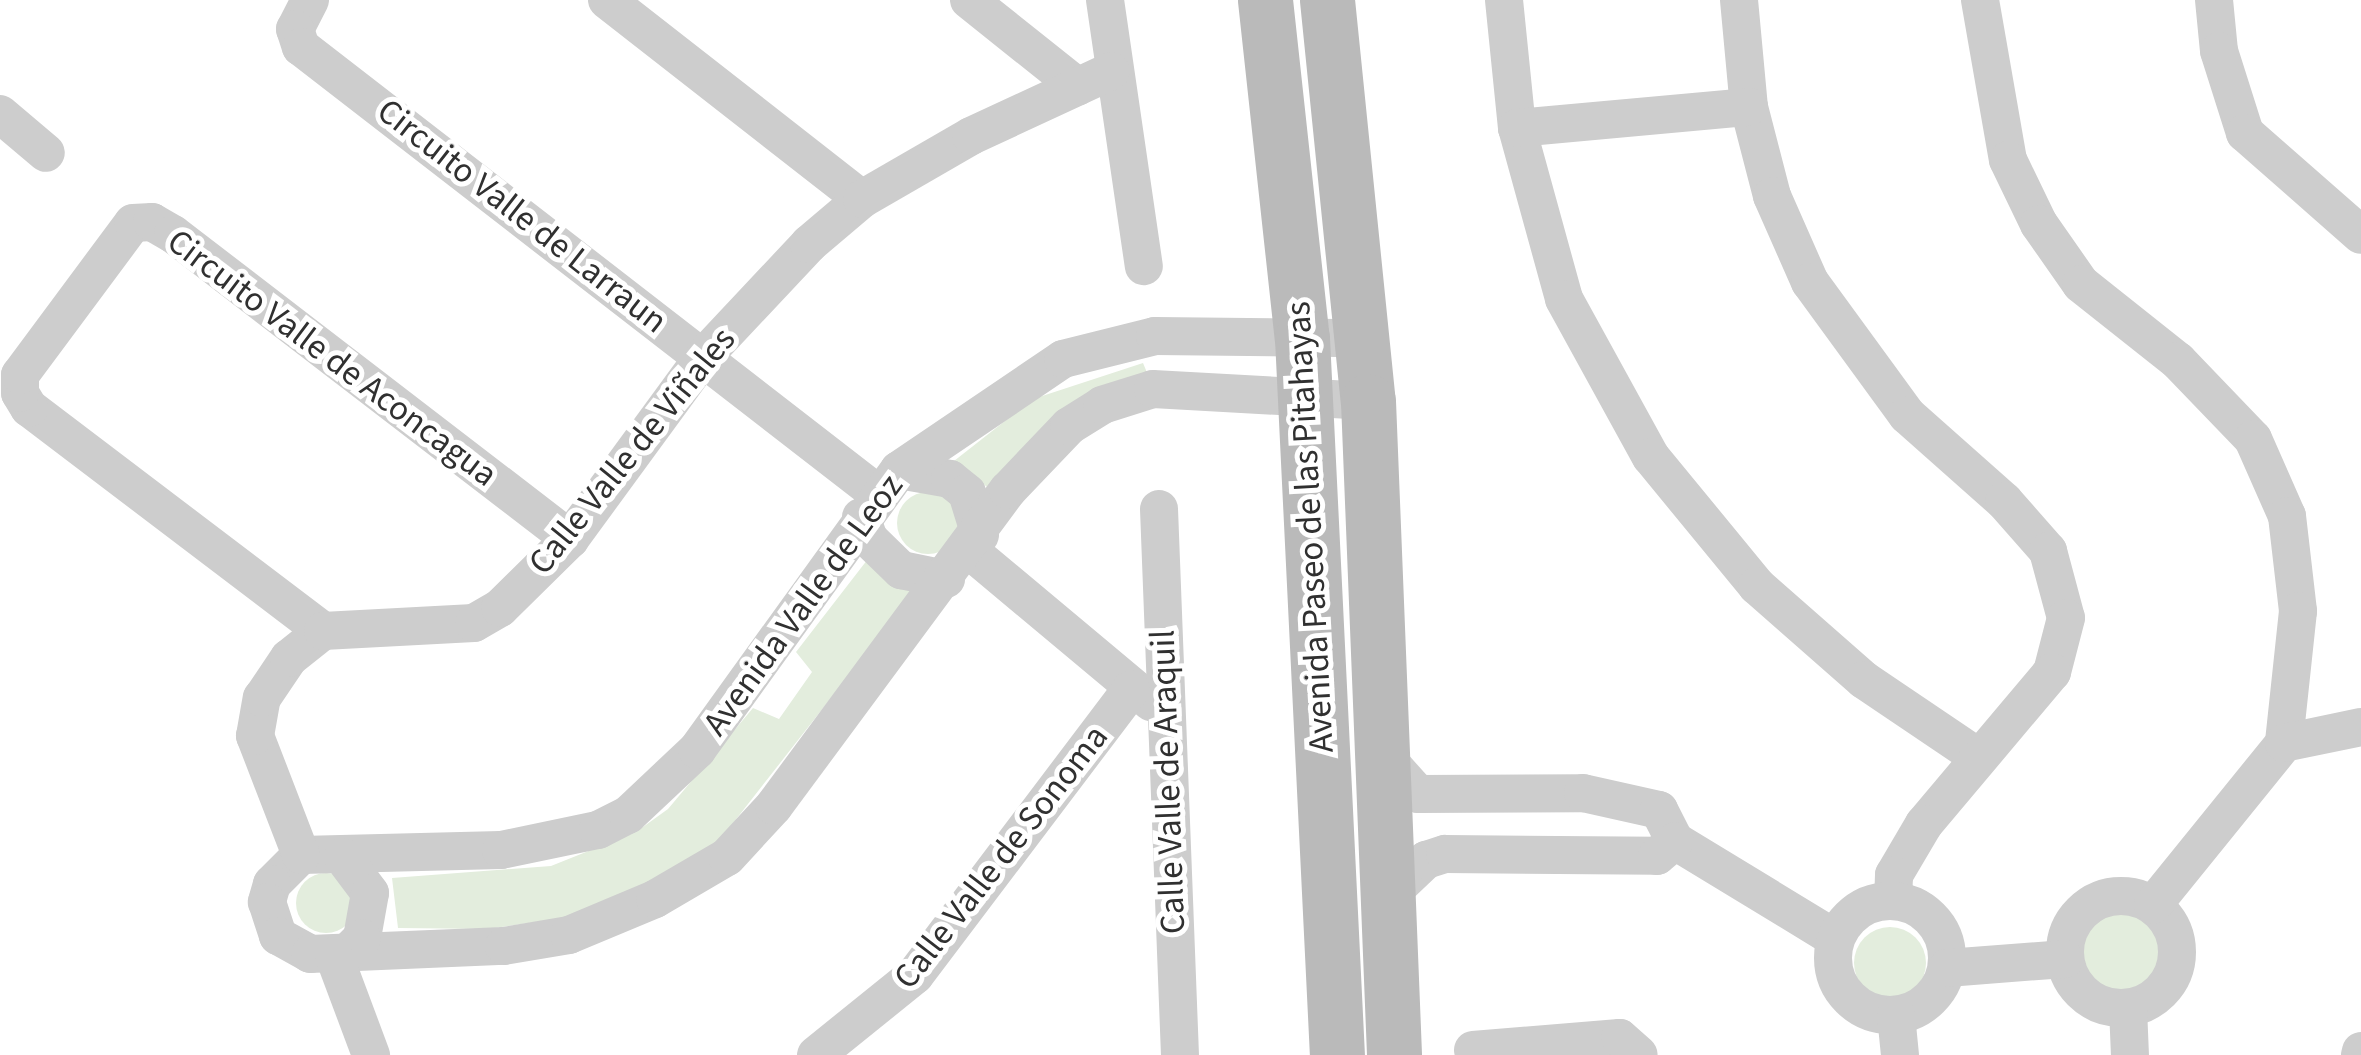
<!DOCTYPE html>
<meta charset="utf-8">
<style>
body{margin:0}
#map{position:relative;width:2361px;height:1055px;overflow:hidden;background:#fff;font-family:"Source Sans 3",sans-serif}
div>[style]{position:absolute}
.green>*{inset:0;background:#e3eddd}
.round{border-radius:50%}
.street>*{height:38px;margin:-19px;padding:0 19px;transform-origin:19px;border-radius:19px;background:#cdcdcd}
.street>.ring{margin:-19px;padding:0;box-sizing:content-box;background:none;border:38px solid #cdcdcd;border-radius:50%}
.secondary>*{height:55px;margin:-27.5px;padding:0 27.5px;transform-origin:27.5px;border-radius:27.5px;background:#bababa}
span{translate:-50% -50%;white-space:nowrap;text-align:center;line-height:1.15;-webkit-text-stroke:10px #fff;paint-order:stroke}
.street-label{font-size:35px;color:#303030}
</style>
<div id="map">
<div class="green">
<i style="clip-path:polygon(1143px 363px,1148px 375px,996px 494px,954px 461px,1033px 399px)"></i>
<i class="round" style="left:897px;top:492px;width:62px;height:62px"></i>
<i style="clip-path:polygon(871px 555px,913px 593px,723px 836px,681px 868px,563px 918px,488px 929px,398px 928px,392px 878px,551px 866px,636px 832px,668px 809px,753px 708px,779px 719px,812px 672px,796px 652px)"></i>
<i class="round" style="left:296px;top:873px;width:60px;height:60px"></i>
<i class="round" style="left:2083px;top:913px;width:80px;height:80px"></i>
<i class="round" style="left:1854px;top:927px;width:72px;height:72px"></i>
</div>
<div class="street">
<i style="left:310px;top:0;width:33px;rotate:117deg"></i>
<i style="left:295px;top:29px;width:19px;rotate:72deg"></i>
<i style="left:301px;top:47px;width:728px;rotate:37.75deg"></i>
<i style="left:607px;top:0;width:323px;rotate:38deg"></i>
<i style="left:969px;top:0;width:139px;rotate:38.6deg"></i>
<i style="left:1105px;top:0;width:269px;rotate:81.7deg"></i>
<i style="left:1504px;top:0;width:129px;rotate:84.2deg"></i>
<i style="left:1517px;top:128px;width:177px;rotate:74.6deg"></i>
<i style="left:1564px;top:299px;width:180px;rotate:61.2deg"></i>
<i style="left:1651px;top:457px;width:167px;rotate:50.6deg"></i>
<i style="left:1757px;top:586px;width:142px;rotate:41.3deg"></i>
<i style="left:1864px;top:680px;width:138px;rotate:34deg"></i>
<i style="left:1739px;top:0;width:107px;rotate:84.7deg"></i>
<i style="left:1749px;top:107px;width:92px;rotate:75.5deg"></i>
<i style="left:1772px;top:196px;width:94px;rotate:66.2deg"></i>
<i style="left:1810px;top:282px;width:165px;rotate:53.9deg"></i>
<i style="left:1907px;top:415px;width:130px;rotate:41.6deg"></i>
<i style="left:2004px;top:501px;width:67px;rotate:48.7deg"></i>
<i style="left:2048px;top:551px;width:69px;rotate:75deg"></i>
<i style="left:2066px;top:618px;width:56px;rotate:104.5deg"></i>
<i style="left:2052px;top:672px;width:199px;rotate:130.1deg"></i>
<i style="left:1924px;top:824px;width:59px;rotate:120.5deg"></i>
<i style="left:1894px;top:875px;width:25px;rotate:92deg"></i>
<i style="left:1980px;top:0;width:162px;rotate:80.1deg"></i>
<i style="left:2008px;top:160px;width:71px;rotate:64.2deg"></i>
<i style="left:2039px;top:224px;width:73px;rotate:55deg"></i>
<i style="left:2081px;top:284px;width:124px;rotate:38.4deg"></i>
<i style="left:2178px;top:361px;width:108px;rotate:46.1deg"></i>
<i style="left:2253px;top:439px;width:84px;rotate:66.2deg"></i>
<i style="left:2287px;top:516px;width:96px;rotate:83.4deg"></i>
<i style="left:2298px;top:611px;width:133px;rotate:96.1deg"></i>
<i style="left:2214px;top:0;width:51px;rotate:84.4deg"></i>
<i style="left:2219px;top:51px;width:86px;rotate:72.4deg"></i>
<i style="left:2245px;top:133px;width:154px;rotate:41.3deg"></i>
<i style="left:0;top:114px;width:60px;rotate:40.3deg"></i>
<i style="left:1517px;top:128px;width:233px;rotate:-5.2deg"></i>
<i style="left:899px;top:470px;width:52px;rotate:10deg"></i>
<i style="left:950px;top:479px;width:22px;rotate:39deg"></i>
<i style="left:967px;top:493px;width:44px;rotate:72.8deg"></i>
<i style="left:1159px;top:509px;width:546px;rotate:87.8deg"></i>
<i style="left:861px;top:517px;width:23px;rotate:70deg"></i>
<i style="left:869px;top:539px;width:45px;rotate:44.1deg"></i>
<i style="left:901px;top:570px;width:46px;rotate:11.3deg"></i>
<i style="left:969px;top:550px;width:237px;rotate:39.9deg"></i>
<i style="left:323px;top:631px;width:369px;rotate:-142.8deg"></i>
<i style="left:29px;top:408px;width:17px;rotate:-121deg"></i>
<i style="left:20px;top:393px;width:18px;rotate:-90deg"></i>
<i style="left:20px;top:375px;width:189px;rotate:-53.4deg"></i>
<i style="left:133px;top:223px;width:19px;rotate:-3deg"></i>
<i style="left:152px;top:222px;width:24px;rotate:30deg"></i>
<i style="left:173px;top:234px;width:501px;rotate:37.53deg"></i>
<i style="left:1384px;top:756px;width:51px;rotate:48.2deg"></i>
<i style="left:1418px;top:794px;width:165px;rotate:-0.3deg"></i>
<i style="left:1583px;top:793px;width:78px;rotate:12.6deg"></i>
<i style="left:1659px;top:810px;width:35px;rotate:63deg"></i>
<i style="left:1675px;top:841px;width:188px;rotate:31.3deg"></i>
<i style="left:301px;top:855px;width:41px;rotate:135deg"></i>
<i style="left:272px;top:884px;width:19px;rotate:106deg"></i>
<i style="left:267px;top:902px;width:36px;rotate:72deg"></i>
<i style="left:278px;top:936px;width:37px;rotate:29deg"></i>
<i style="left:310px;top:954px;width:194px;rotate:-2.4deg"></i>
<i style="left:504px;top:946px;width:66px;rotate:-9.6deg"></i>
<i style="left:569px;top:935px;width:93px;rotate:-22.7deg"></i>
<i style="left:655px;top:899px;width:83px;rotate:-30.3deg"></i>
<i style="left:727px;top:857px;width:69px;rotate:-47.3deg"></i>
<i style="left:774px;top:806px;width:393px;rotate:-53.5deg"></i>
<i style="left:1008px;top:490px;width:88px;rotate:-46.4deg"></i>
<i style="left:1069px;top:426px;width:39px;rotate:-32deg"></i>
<i style="left:1102px;top:405px;width:53px;rotate:-17.4deg"></i>
<i style="left:1153px;top:389px;width:215px;rotate:3.2deg"></i>
<i style="left:301px;top:855px;width:200px;rotate:-1.4deg"></i>
<i style="left:501px;top:850px;width:99px;rotate:-11.7deg"></i>
<i style="left:598px;top:830px;width:34px;rotate:-27deg"></i>
<i style="left:628px;top:815px;width:95px;rotate:-43.3deg"></i>
<i style="left:697px;top:750px;width:345px;rotate:-54.2deg"></i>
<i style="left:899px;top:470px;width:198px;rotate:-34.1deg"></i>
<i style="left:1063px;top:359px;width:95px;rotate:-14deg"></i>
<i style="left:1155px;top:336px;width:208px;rotate:0.6deg"></i>
<i style="left:301px;top:855px;width:128px;rotate:-111.1deg"></i>
<i style="left:255px;top:736px;width:39px;rotate:-80deg"></i>
<i style="left:262px;top:698px;width:48px;rotate:-56deg"></i>
<i style="left:289px;top:658px;width:43px;rotate:-38.5deg"></i>
<i style="left:323px;top:631px;width:151px;rotate:-3deg"></i>
<i style="left:474px;top:623px;width:30px;rotate:-30deg"></i>
<i style="left:500px;top:608px;width:98px;rotate:-44.6deg"></i>
<i style="left:570px;top:539px;width:227px;rotate:-53.8deg"></i>
<i style="left:704px;top:356px;width:154px;rotate:-46.8deg"></i>
<i style="left:809px;top:244px;width:70px;rotate:-40.3deg"></i>
<i style="left:862px;top:199px;width:126px;rotate:-30deg"></i>
<i style="left:971px;top:136px;width:154px;rotate:-24.9deg"></i>
<i style="left:343px;top:857px;width:45px;rotate:53.1deg"></i>
<i style="left:370px;top:893px;width:46px;rotate:100.1deg"></i>
<i style="left:362px;top:938px;width:24px;rotate:135deg"></i>
<i class="ring" style="left:2065px;top:896px;width:74px;height:74px"></i>
<i style="left:1387px;top:897px;width:54px;rotate:-43.5deg"></i>
<i style="left:1426px;top:860px;width:20px;rotate:-18deg"></i>
<i style="left:1445px;top:854px;width:212px;rotate:0.5deg"></i>
<i style="left:1657px;top:856px;width:23px;rotate:-40deg"></i>
<i class="ring" style="left:1833px;top:901px;width:76px;height:76px"></i>
<i style="left:2153px;top:905px;width:208px;rotate:-51deg"></i>
<i style="left:2284px;top:743px;width:79px;rotate:-11.7deg"></i>
<i style="left:334px;top:956px;width:106px;rotate:69.5deg"></i>
<i style="left:1947px;top:968px;width:118px;rotate:-4.4deg"></i>
<i style="left:2128px;top:1008px;width:47px;rotate:87.6deg"></i>
<i style="left:1896px;top:1015px;width:40px;rotate:84.3deg"></i>
<i style="left:1473px;top:1050px;width:147px;rotate:-4.7deg"></i>
<i style="left:1620px;top:1038px;width:25px;rotate:42deg"></i>
<i style="left:816px;top:1055px;width:127px;rotate:-38.9deg"></i>
<i style="left:915px;top:975px;width:358px;rotate:-52.9deg"></i>
<i style="left:2360px;top:1055px;width:4px;rotate:-76deg"></i>
</div>
<div class="secondary">
<i style="left:1265px;top:0;width:340px;rotate:83.8deg"></i>
<i style="left:1302px;top:338px;width:718px;rotate:87.21deg"></i>
<i style="left:1327px;top:0;width:403px;rotate:84.2deg"></i>
<i style="left:1368px;top:401px;width:655px;rotate:87.72deg"></i>
</div>
<div class="street-label">
<span style="left:522px;top:216px;rotate:38deg">Circuito Valle de Larraun</span>
<span style="left:332px;top:358px;rotate:37deg">Circuito Valle de Aconcagua</span>
<span style="left:632px;top:451px;rotate:-51deg">Calle Valle de Viñales</span>
<span style="left:1310px;top:527px;rotate:-93deg">Avenida Paseo de las Pitahayas</span>
<span style="left:803px;top:605px;rotate:-54deg">Avenida Valle de Leoz</span>
<span style="left:1168px;top:782px;rotate:-92deg">Calle Valle de Araquil</span>
<span style="left:1001px;top:857px;rotate:-52deg">Calle Valle de Sonoma</span>
</div>
</div>
